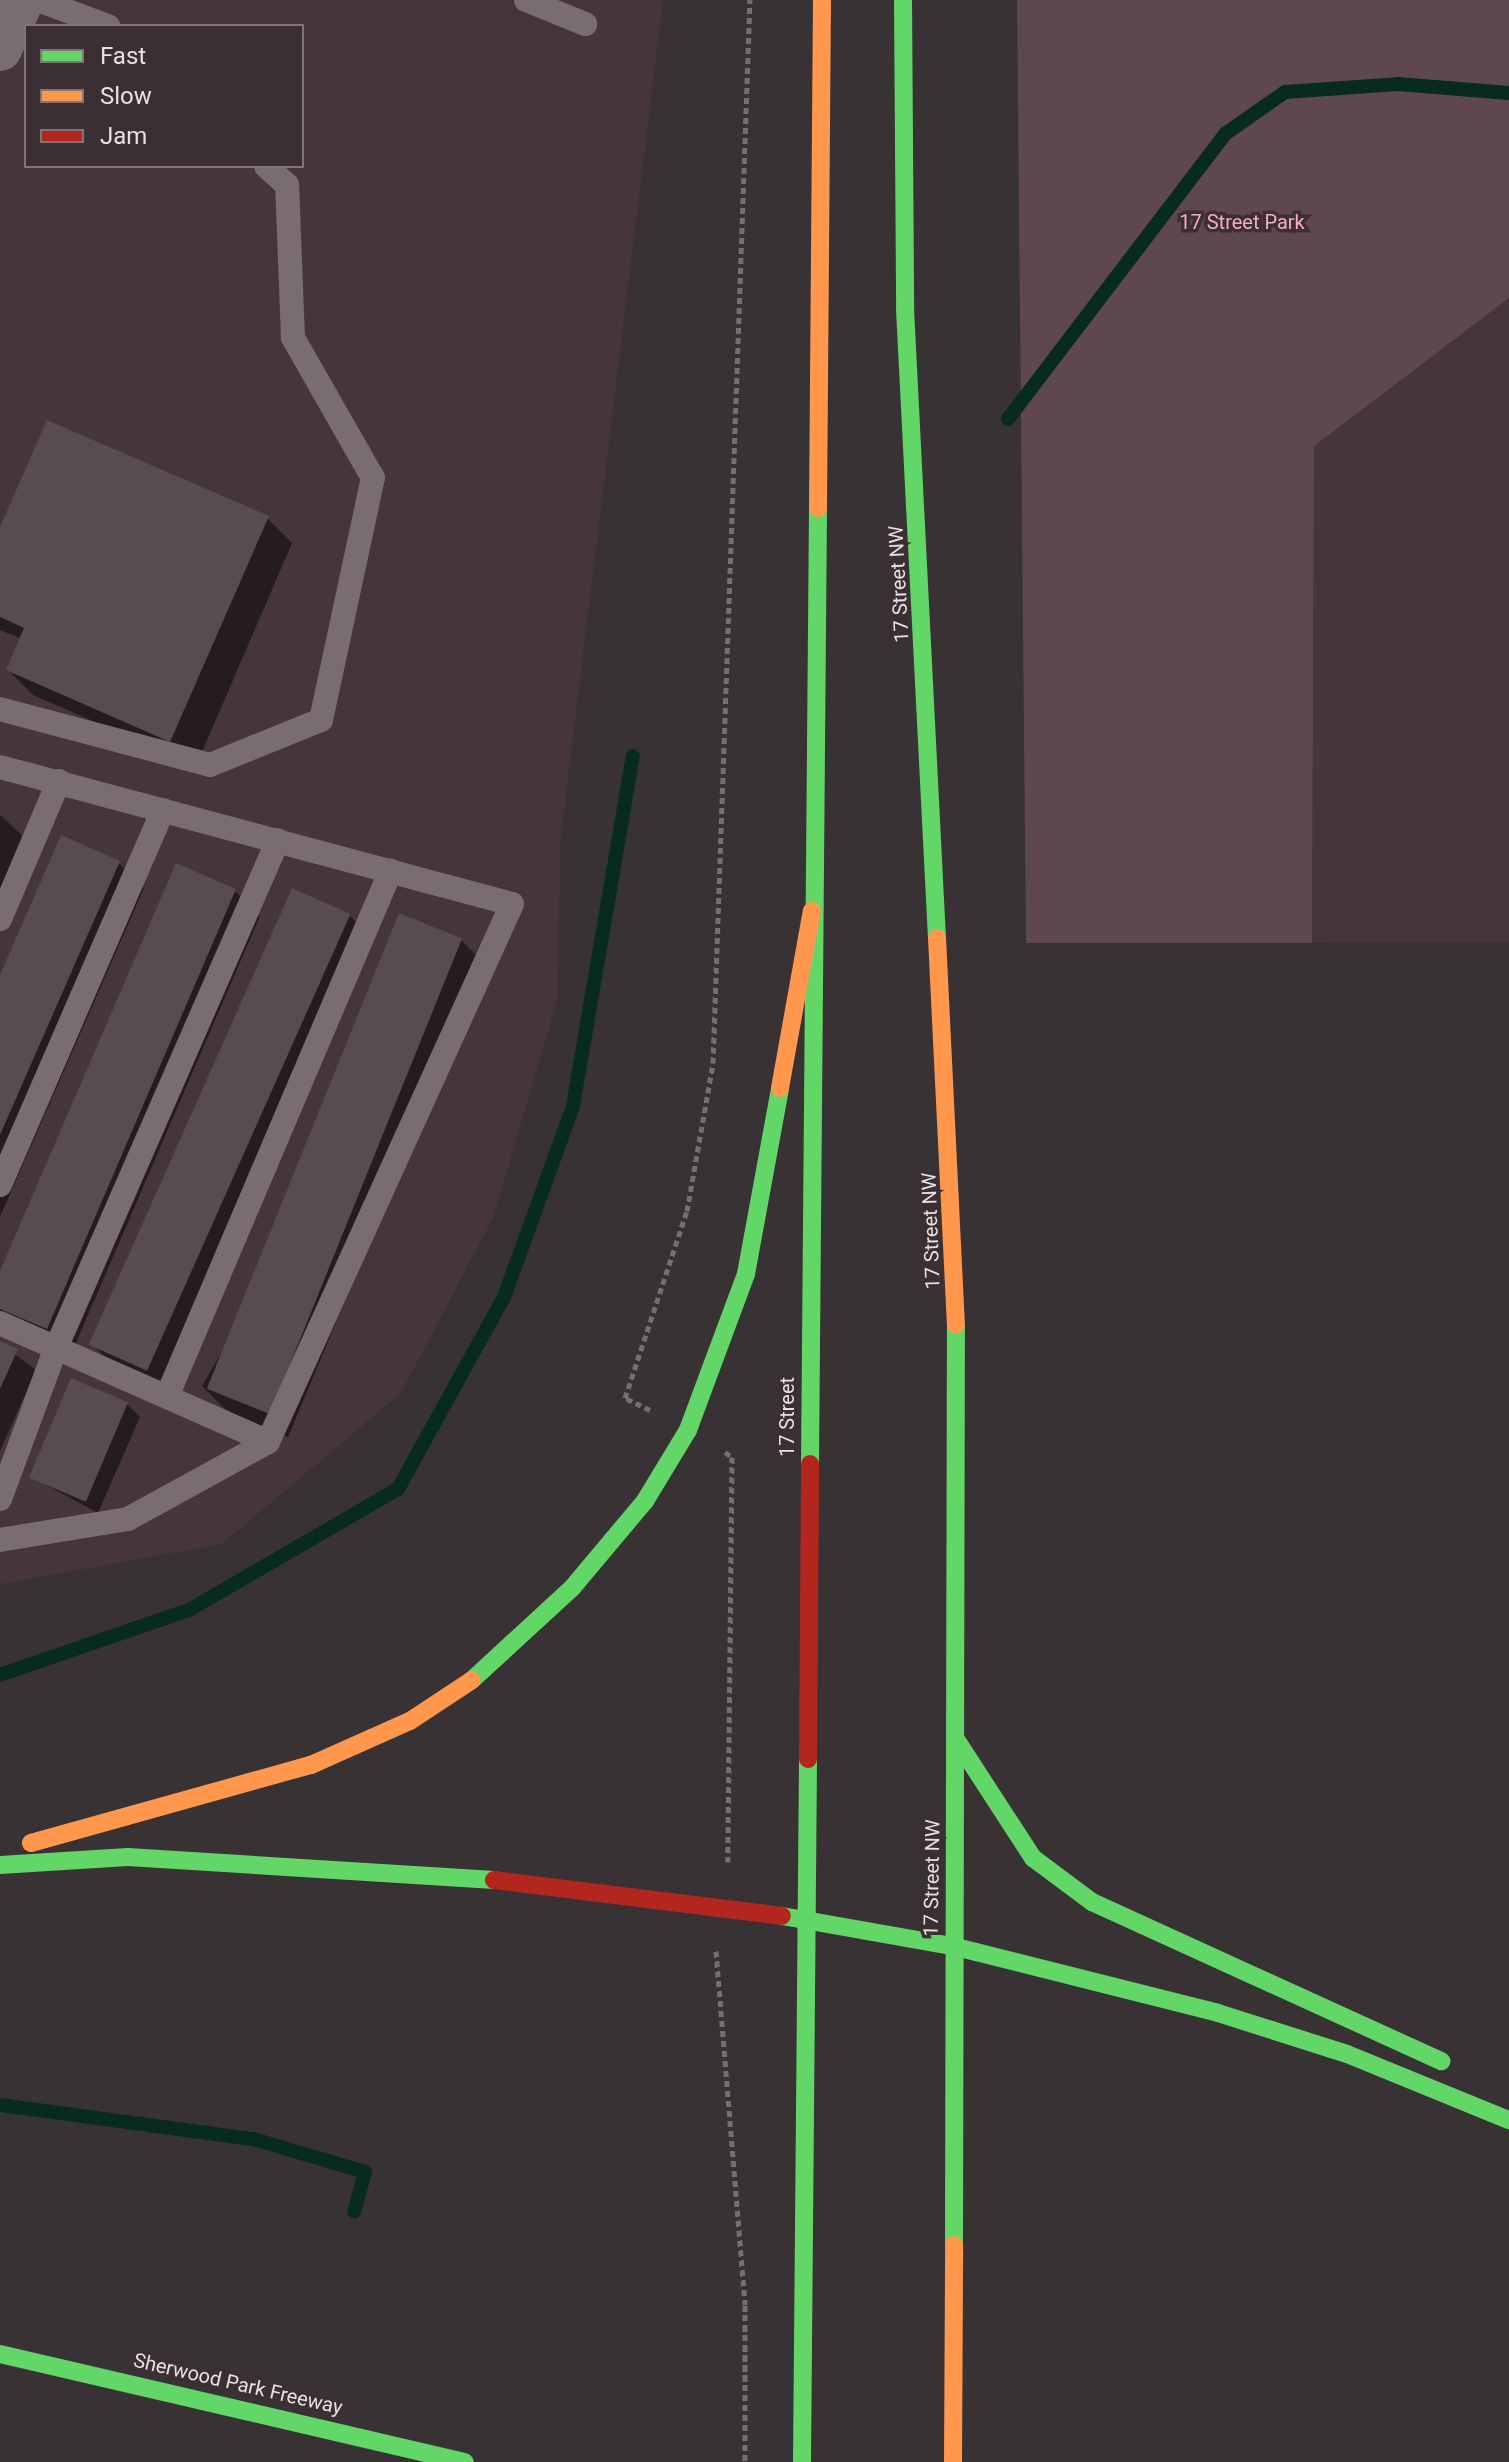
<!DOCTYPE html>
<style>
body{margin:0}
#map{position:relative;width:1509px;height:2462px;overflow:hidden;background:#383235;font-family:Roboto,sans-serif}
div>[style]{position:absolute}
.built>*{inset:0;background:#46353c}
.green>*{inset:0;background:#5e4750}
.shadow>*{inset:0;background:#0007}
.stream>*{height:14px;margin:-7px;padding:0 7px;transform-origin:7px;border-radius:7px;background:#082b20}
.building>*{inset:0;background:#564c51;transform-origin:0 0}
.path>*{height:5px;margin-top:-2.5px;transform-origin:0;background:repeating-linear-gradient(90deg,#786e72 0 6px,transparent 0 10px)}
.lane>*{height:24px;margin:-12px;padding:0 12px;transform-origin:12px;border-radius:12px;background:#796d71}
.street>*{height:44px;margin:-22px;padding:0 22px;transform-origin:22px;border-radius:22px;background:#796d71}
.fast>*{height:18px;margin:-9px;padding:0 9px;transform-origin:9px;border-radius:9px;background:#63d668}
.slow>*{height:18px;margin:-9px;padding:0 9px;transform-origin:9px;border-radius:9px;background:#ff974d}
.jam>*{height:18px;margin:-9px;padding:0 9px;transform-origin:9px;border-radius:9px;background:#b3261e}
span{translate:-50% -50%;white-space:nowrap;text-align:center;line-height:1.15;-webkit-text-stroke:7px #3b2f34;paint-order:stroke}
.park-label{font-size:20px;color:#f2abc8}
.street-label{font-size:20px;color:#e8e0e3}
.legend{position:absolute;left:24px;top:24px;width:280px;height:144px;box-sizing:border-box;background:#3b2f34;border:2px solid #80767a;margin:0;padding:10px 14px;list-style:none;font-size:24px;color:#e8e0e3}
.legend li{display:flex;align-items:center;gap:16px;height:40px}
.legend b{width:40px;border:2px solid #80767a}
</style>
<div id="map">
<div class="built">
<i style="clip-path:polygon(evenodd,0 0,663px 0,561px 835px,557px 1001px,493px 1218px,401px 1393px,222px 1544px,0 1584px,0 0,26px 26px,302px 26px,302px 166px,26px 166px,26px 26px)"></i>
<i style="clip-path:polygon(1509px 298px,1509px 942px,1312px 943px,1314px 445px)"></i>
</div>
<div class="green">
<i style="clip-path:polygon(1017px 0,1509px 0,1509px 298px,1314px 446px,1312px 943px,1026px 943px)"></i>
</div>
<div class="shadow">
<i style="clip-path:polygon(267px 518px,292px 543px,196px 766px,33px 695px,8px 670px,22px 639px,0 630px,0 532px)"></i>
<i style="clip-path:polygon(0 815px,24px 837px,0 892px)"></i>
<i style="clip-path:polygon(119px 863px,144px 888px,0 1217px,0 980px)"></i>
<i style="clip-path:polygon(177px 866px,235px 891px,260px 916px,72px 1352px,0 1313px,0 1276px)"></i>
<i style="clip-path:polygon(349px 915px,374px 940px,176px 1395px,119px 1371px,94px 1346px)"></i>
<i style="clip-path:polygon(461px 940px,486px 965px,288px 1437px,227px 1411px,202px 1386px)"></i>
<i style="clip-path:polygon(0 1343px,36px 1370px,0 1451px)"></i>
<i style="clip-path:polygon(127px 1404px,140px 1417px,98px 1513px,30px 1476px)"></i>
</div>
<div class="stream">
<i style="left:1008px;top:419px;width:358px;rotate:-52.7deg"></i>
<i style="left:1225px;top:134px;width:73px;rotate:-35deg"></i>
<i style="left:1285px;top:92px;width:113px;rotate:-4deg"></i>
<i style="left:1398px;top:84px;width:111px;rotate:4.6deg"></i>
<i style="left:0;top:1675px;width:200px;rotate:-19deg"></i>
<i style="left:189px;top:1610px;width:241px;rotate:-30.1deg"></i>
<i style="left:398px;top:1489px;width:219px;rotate:-61.1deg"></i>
<i style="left:504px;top:1297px;width:203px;rotate:-70.1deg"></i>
<i style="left:573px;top:1106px;width:355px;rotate:-80.3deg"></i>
<i style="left:0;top:2105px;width:255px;rotate:7.7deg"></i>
<i style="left:253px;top:2139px;width:117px;rotate:16.4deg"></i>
<i style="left:365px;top:2172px;width:41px;rotate:105.4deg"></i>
</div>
<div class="building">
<i style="clip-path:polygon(47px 420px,269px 516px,170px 742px,6px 670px,24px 628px,0 617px,0 527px)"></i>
<i style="clip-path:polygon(61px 835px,120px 861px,0 1135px,0 975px)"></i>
<i style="clip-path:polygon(176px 863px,236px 889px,47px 1329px,0 1309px,0 1271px)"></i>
<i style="left:292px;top:888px;width:64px;height:500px;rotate:24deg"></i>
<i style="left:399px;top:913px;width:68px;height:513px;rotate:22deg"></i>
<i style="clip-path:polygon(0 1341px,18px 1349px,0 1389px)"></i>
<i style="left:71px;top:1378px;width:62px;height:108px;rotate:23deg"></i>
</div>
<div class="path">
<i style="left:650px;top:1410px;width:28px;rotate:-154deg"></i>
<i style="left:625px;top:1398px;width:197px;rotate:-71.7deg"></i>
<i style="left:687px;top:1211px;width:150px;rotate:-80deg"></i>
<i style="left:713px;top:1063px;width:1064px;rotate:-88.01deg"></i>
<i style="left:725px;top:1452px;width:9px;rotate:36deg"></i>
<i style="left:732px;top:1457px;width:405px;rotate:90.6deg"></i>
<i style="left:716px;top:1951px;width:355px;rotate:85.3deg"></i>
<i style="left:745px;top:2305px;width:157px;rotate:90deg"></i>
</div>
<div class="lane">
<i style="left:38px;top:0;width:75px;rotate:20.4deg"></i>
<i style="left:526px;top:0;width:64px;rotate:22.1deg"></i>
<i style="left:0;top:709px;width:217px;rotate:14.9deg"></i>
<i style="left:210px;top:765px;width:120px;rotate:-22.1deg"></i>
<i style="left:321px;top:720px;width:248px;rotate:-77.9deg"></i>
<i style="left:373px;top:478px;width:161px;rotate:-119.7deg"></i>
<i style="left:293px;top:338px;width:153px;rotate:-92.2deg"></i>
<i style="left:287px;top:185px;width:28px;rotate:-138deg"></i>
<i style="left:0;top:767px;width:530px;rotate:14.98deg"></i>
<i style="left:512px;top:904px;width:591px;rotate:114.4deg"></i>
<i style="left:268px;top:1442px;width:160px;rotate:151.2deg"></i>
<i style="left:128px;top:1519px;width:130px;rotate:170.7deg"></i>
<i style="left:0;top:919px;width:150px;rotate:-66.9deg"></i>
<i style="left:0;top:1185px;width:409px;rotate:-66.5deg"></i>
<i style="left:0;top:1323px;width:293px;rotate:23.9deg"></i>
<i style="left:168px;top:1394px;width:569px;rotate:-66.95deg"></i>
<i style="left:0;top:1499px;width:161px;rotate:-69.7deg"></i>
<i style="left:56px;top:1348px;width:554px;rotate:-66.39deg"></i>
</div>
<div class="street">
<i style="left:0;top:49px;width:54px;rotate:-65.8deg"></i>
</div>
<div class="fast">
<i style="left:903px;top:0;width:309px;rotate:89.6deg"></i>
<i style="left:905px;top:309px;width:630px;rotate:87.09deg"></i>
<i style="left:810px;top:1464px;width:956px;rotate:-89.52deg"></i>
<i style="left:472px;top:1680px;width:136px;rotate:-42.6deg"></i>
<i style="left:572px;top:1588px;width:114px;rotate:-50deg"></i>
<i style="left:645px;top:1501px;width:83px;rotate:-58.8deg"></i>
<i style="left:688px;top:1430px;width:166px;rotate:-69.6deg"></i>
<i style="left:746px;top:1274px;width:189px;rotate:-79.6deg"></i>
<i style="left:957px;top:1741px;width:140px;rotate:57deg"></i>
<i style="left:1033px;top:1858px;width:74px;rotate:36.7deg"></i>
<i style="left:1092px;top:1902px;width:384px;rotate:24.5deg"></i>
<i style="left:0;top:1865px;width:128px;rotate:-3.6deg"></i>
<i style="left:128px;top:1857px;width:367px;rotate:3.6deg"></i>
<i style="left:782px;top:1916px;width:173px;rotate:10deg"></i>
<i style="left:952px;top:1946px;width:274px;rotate:14.1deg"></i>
<i style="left:1218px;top:2013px;width:135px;rotate:17.6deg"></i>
<i style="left:1347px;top:2054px;width:175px;rotate:22.2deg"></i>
<i style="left:954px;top:2245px;width:920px;rotate:-89.88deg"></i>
<i style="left:0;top:2354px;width:477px;rotate:13.1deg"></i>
<i style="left:802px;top:2462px;width:703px;rotate:-89.51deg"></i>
</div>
<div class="slow">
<i style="left:818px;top:508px;width:508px;rotate:-89.55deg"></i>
<i style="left:937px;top:938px;width:387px;rotate:87.2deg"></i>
<i style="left:780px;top:1088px;width:180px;rotate:-79.8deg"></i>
<i style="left:31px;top:1843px;width:291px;rotate:-15.6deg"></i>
<i style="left:311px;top:1765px;width:108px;rotate:-24deg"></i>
<i style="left:410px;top:1721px;width:74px;rotate:-33.5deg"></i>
<i style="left:953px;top:2462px;width:217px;rotate:-89.7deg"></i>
</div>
<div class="jam">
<i style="left:808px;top:1759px;width:295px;rotate:-89.6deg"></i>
<i style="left:494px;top:1880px;width:290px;rotate:7.1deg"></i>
</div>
<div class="park-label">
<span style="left:1242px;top:222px">17 Street Park</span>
</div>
<div class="street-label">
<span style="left:899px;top:584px;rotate:-93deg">17 Street NW</span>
<span style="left:931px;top:1231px;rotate:-92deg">17 Street NW</span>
<span style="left:787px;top:1417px;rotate:-90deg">17 Street</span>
<span style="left:932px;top:1878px;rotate:-89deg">17 Street NW</span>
<span style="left:238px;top:2384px;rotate:13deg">Sherwood Park Freeway</span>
</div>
<ul class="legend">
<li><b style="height:10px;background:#63d668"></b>Fast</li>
<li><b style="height:10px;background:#ff974d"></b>Slow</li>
<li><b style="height:10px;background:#b3261e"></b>Jam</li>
</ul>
</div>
